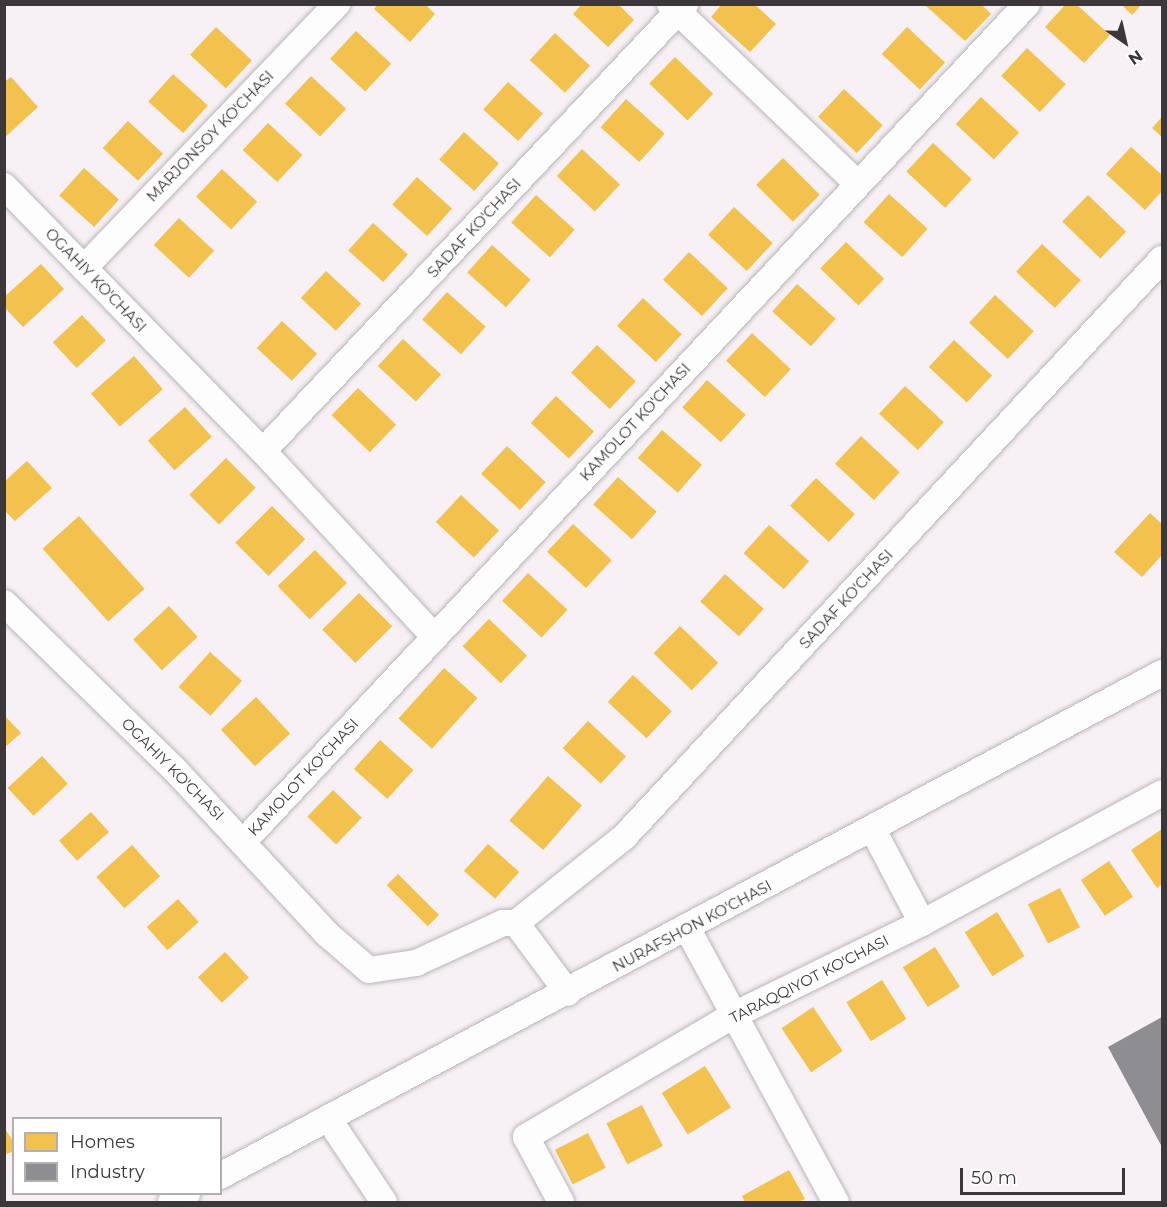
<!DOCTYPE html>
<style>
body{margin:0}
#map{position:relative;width:1167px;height:1207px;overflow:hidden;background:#f7f0f5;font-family:Montserrat,sans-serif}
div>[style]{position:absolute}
.homes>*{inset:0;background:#f2c14e;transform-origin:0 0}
.industry>*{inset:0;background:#8d8d92}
.roads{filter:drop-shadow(0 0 2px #bab5b8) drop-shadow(0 0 2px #bab5b8)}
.minor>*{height:26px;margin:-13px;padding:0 13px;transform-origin:13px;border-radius:13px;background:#fefdfe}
span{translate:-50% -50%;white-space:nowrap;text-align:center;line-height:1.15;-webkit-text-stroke:6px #fff;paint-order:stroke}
.street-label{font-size:15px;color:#3c373a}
.frame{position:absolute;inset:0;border:6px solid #3c373a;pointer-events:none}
.legend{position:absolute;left:12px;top:1117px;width:210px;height:78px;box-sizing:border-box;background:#fff;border:2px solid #b1afb0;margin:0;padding:8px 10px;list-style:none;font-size:18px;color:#3c373a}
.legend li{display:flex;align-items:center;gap:12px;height:30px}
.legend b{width:30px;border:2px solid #b1afb0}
.north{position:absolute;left:1095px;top:12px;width:60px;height:60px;-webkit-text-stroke:4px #fff;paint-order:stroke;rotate:146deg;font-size:16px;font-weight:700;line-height:24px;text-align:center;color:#3c373a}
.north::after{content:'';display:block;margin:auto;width:21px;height:27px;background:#3c373a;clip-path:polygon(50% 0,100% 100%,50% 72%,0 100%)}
.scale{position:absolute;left:960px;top:1168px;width:165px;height:27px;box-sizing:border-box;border:3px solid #3c373a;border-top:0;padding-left:8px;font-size:18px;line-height:21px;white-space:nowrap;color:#3c373a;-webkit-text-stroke:4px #fff;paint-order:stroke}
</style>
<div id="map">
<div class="homes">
<i style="clip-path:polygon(378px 4px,425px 4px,435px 14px,410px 42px,374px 9px)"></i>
<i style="clip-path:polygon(582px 4px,618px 4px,634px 20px,608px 47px,573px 14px)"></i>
<i style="clip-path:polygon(722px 4px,754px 4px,776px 24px,750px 52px,711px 17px)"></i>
<i style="clip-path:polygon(981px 4px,991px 14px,965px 41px,926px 6px)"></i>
<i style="clip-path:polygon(1066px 4px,1076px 4px,1110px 35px,1084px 63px,1045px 27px)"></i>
<i style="clip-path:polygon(1121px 4px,1142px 4px,1132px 15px)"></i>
<i style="left:216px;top:27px;width:49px;height:38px;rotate:43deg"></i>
<i style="left:907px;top:27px;width:52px;height:37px;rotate:43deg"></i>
<i style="left:356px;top:31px;width:48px;height:38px;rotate:43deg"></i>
<i style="left:555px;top:33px;width:48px;height:37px;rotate:43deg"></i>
<i style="left:1027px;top:48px;width:53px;height:38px;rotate:43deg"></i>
<i style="left:675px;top:57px;width:53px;height:37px;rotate:44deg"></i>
<i style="left:173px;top:74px;width:47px;height:37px;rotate:42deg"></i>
<i style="left:311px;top:76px;width:48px;height:38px;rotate:43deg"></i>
<i style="clip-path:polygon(11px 77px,38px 107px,4px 138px,4px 82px)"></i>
<i style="left:508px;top:82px;width:47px;height:37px;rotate:42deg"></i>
<i style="left:844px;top:89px;width:53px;height:38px;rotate:43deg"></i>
<i style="left:981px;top:97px;width:52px;height:37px;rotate:43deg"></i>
<i style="left:626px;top:99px;width:52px;height:38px;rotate:42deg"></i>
<i style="clip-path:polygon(1162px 117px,1162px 137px,1152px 128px)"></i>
<i style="left:128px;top:121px;width:48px;height:37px;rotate:43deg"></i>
<i style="left:268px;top:123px;width:47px;height:37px;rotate:43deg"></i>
<i style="left:464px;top:132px;width:47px;height:37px;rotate:42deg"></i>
<i style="left:933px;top:143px;width:53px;height:39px;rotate:43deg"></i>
<i style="clip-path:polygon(1131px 147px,1162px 175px,1162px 191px,1145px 210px,1106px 174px)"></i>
<i style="left:582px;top:149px;width:52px;height:37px;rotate:43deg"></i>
<i style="left:783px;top:158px;width:52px;height:38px;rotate:45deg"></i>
<i style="left:84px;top:168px;width:47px;height:37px;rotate:42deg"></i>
<i style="left:222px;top:169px;width:48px;height:38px;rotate:43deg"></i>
<i style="left:417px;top:177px;width:47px;height:37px;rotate:42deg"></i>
<i style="left:889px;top:194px;width:52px;height:38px;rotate:42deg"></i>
<i style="left:536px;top:195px;width:52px;height:37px;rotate:42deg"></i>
<i style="left:1088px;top:195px;width:53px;height:37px;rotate:44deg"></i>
<i style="left:734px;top:207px;width:53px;height:38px;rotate:43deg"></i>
<i style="left:179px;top:218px;width:48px;height:37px;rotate:43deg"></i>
<i style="left:373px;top:223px;width:47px;height:37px;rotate:42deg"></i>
<i style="left:846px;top:242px;width:53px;height:37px;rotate:44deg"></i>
<i style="left:1042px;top:244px;width:53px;height:38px;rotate:43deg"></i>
<i style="left:492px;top:245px;width:52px;height:37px;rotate:42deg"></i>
<i style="left:689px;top:252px;width:53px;height:38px;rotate:43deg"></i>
<i style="clip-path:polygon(41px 264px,64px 289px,23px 327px,4px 307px,4px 297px)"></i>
<i style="left:326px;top:271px;width:48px;height:37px;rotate:43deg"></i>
<i style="left:797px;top:284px;width:52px;height:37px;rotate:42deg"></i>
<i style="left:447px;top:292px;width:52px;height:37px;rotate:42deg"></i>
<i style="left:995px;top:295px;width:53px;height:38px;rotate:43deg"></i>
<i style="left:643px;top:298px;width:53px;height:38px;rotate:43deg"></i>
<i style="left:82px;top:315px;width:35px;height:40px;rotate:47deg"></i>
<i style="left:282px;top:321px;width:48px;height:37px;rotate:43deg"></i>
<i style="left:752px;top:333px;width:53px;height:38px;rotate:43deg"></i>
<i style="left:403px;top:339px;width:52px;height:37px;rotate:43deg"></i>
<i style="left:954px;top:340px;width:52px;height:37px;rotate:43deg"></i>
<i style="left:597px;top:345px;width:53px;height:38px;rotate:43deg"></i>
<i style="left:134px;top:356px;width:44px;height:57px;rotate:49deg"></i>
<i style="left:707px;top:380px;width:52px;height:37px;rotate:42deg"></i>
<i style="left:905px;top:386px;width:53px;height:38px;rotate:43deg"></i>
<i style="left:358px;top:388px;width:53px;height:38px;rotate:44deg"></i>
<i style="left:556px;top:396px;width:52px;height:37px;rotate:43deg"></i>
<i style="left:185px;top:407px;width:40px;height:50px;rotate:48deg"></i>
<i style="left:662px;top:430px;width:53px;height:37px;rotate:41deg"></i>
<i style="left:861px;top:436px;width:53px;height:38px;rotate:43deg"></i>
<i style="left:507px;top:446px;width:53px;height:38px;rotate:43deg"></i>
<i style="left:226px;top:458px;width:42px;height:52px;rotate:45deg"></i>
<i style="clip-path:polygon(27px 461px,52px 488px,15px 521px,4px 510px,4px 482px)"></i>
<i style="left:618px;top:477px;width:52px;height:37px;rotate:42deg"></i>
<i style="left:816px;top:478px;width:53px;height:38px;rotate:43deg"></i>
<i style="left:461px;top:495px;width:52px;height:37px;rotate:43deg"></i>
<i style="left:272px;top:506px;width:47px;height:52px;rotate:45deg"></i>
<i style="clip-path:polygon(1150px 513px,1162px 524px,1162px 555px,1142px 577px,1114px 552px)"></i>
<i style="left:79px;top:516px;width:98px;height:49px;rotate:48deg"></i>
<i style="left:573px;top:524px;width:53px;height:38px;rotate:43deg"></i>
<i style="left:769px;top:525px;width:54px;height:38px;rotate:42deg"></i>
<i style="left:315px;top:550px;width:46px;height:52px;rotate:46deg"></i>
<i style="left:528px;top:573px;width:54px;height:38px;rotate:43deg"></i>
<i style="left:725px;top:574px;width:52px;height:37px;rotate:42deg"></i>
<i style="left:359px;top:593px;width:47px;height:52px;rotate:45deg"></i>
<i style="left:169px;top:606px;width:42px;height:49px;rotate:47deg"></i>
<i style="left:489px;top:619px;width:53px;height:38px;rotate:44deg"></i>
<i style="left:680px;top:626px;width:53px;height:38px;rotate:44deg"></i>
<i style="left:210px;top:652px;width:43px;height:47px;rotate:42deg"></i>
<i style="left:444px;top:668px;width:45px;height:68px;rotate:42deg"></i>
<i style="left:633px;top:675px;width:53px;height:37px;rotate:43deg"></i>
<i style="left:256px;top:697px;width:50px;height:48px;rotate:47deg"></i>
<i style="clip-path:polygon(4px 715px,21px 733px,4px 748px)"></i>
<i style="left:588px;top:721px;width:52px;height:37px;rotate:43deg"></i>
<i style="left:380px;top:740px;width:45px;height:39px;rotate:42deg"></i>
<i style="left:42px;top:756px;width:38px;height:47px;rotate:47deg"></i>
<i style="left:548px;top:776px;width:45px;height:59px;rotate:41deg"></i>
<i style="left:333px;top:790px;width:40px;height:37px;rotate:44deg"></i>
<i style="left:91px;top:812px;width:27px;height:43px;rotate:48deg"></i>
<i style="clip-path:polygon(1162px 829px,1162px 884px,1157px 888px,1131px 850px)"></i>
<i style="left:488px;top:844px;width:42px;height:36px;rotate:42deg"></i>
<i style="left:132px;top:845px;width:42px;height:48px;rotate:48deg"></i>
<i style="left:1109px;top:861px;width:43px;height:34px;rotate:56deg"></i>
<i style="left:398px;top:874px;width:58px;height:16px;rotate:45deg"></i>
<i style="left:1060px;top:888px;width:44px;height:36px;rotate:63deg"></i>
<i style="left:178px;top:899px;width:31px;height:42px;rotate:48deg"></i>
<i style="left:997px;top:912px;width:52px;height:38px;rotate:58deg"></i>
<i style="left:935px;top:947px;width:47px;height:38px;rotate:58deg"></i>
<i style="left:225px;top:952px;width:35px;height:37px;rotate:47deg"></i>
<i style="left:882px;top:980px;width:46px;height:42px;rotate:58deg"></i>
<i style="left:813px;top:1007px;width:53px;height:38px;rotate:56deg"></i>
<i style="left:705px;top:1066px;width:49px;height:51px;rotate:58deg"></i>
<i style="left:642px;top:1105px;width:46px;height:40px;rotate:63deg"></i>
<i style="clip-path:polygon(4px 1127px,14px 1143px,14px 1151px,4px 1155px)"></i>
<i style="left:588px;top:1133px;width:39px;height:37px;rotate:63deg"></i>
<i style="clip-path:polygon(789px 1170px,805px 1199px,798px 1202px,745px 1202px,742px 1196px)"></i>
</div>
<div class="industry">
<i style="clip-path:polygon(1162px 1017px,1162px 1147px,1108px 1047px)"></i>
</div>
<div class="roads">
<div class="minor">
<i style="left:670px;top:4px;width:260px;rotate:43.8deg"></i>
<i style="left:4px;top:186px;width:371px;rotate:45.7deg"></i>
<i style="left:263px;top:451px;width:252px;rotate:47.3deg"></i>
<i style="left:84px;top:268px;width:366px;rotate:-46.2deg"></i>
<i style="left:263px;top:451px;width:615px;rotate:-46.65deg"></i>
<i style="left:4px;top:603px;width:242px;rotate:44.3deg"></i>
<i style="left:177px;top:772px;width:221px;rotate:47.2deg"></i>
<i style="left:327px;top:934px;width:55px;rotate:40.6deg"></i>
<i style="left:369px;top:970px;width:48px;rotate:-8.5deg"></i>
<i style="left:416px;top:963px;width:96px;rotate:-24.7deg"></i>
<i style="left:503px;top:923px;width:13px"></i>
<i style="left:516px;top:923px;width:87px;rotate:53.4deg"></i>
<i style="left:872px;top:828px;width:107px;rotate:62.2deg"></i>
<i style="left:244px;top:841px;width:1146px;rotate:-46.91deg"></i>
<i style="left:516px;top:923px;width:138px;rotate:-38.5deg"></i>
<i style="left:624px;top:837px;width:790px;rotate:-47.05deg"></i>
<i style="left:687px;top:928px;width:312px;rotate:61.5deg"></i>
<i style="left:328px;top:1118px;width:101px;rotate:56.3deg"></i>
<i style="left:220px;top:1176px;width:1068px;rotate:-28.1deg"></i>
<i style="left:171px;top:1202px;width:18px;rotate:-27deg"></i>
<i style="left:561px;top:1202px;width:74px;rotate:-118.3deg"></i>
<i style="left:526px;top:1137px;width:243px;rotate:-30.4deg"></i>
<i style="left:736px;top:1014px;width:207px;rotate:-26.1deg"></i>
<i style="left:922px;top:923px;width:273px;rotate:-28.4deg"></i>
</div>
</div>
<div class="street-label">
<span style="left:210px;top:136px;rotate:-46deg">MARJONSOY KO'CHASI</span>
<span style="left:474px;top:228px;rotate:-47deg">SADAF KO'CHASI</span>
<span style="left:96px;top:280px;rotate:46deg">OGAHIY KO'CHASI</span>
<span style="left:635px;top:422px;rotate:-47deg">KAMOLOT KO'CHASI</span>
<span style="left:846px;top:599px;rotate:-47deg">SADAF KO'CHASI</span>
<span style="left:173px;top:769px;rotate:45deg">OGAHIY KO'CHASI</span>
<span style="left:303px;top:777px;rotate:-47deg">KAMOLOT KO'CHASI</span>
<span style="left:692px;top:926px;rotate:-28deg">NURAFSHON KO'CHASI</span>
<span style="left:809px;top:979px;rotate:-27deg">TARAQQIYOT KO'CHASI</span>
</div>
<div class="frame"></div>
<ul class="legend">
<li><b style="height:16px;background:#f2c14e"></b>Homes</li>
<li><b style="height:16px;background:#8d8d92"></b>Industry</li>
</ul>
<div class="north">N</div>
<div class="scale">50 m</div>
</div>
